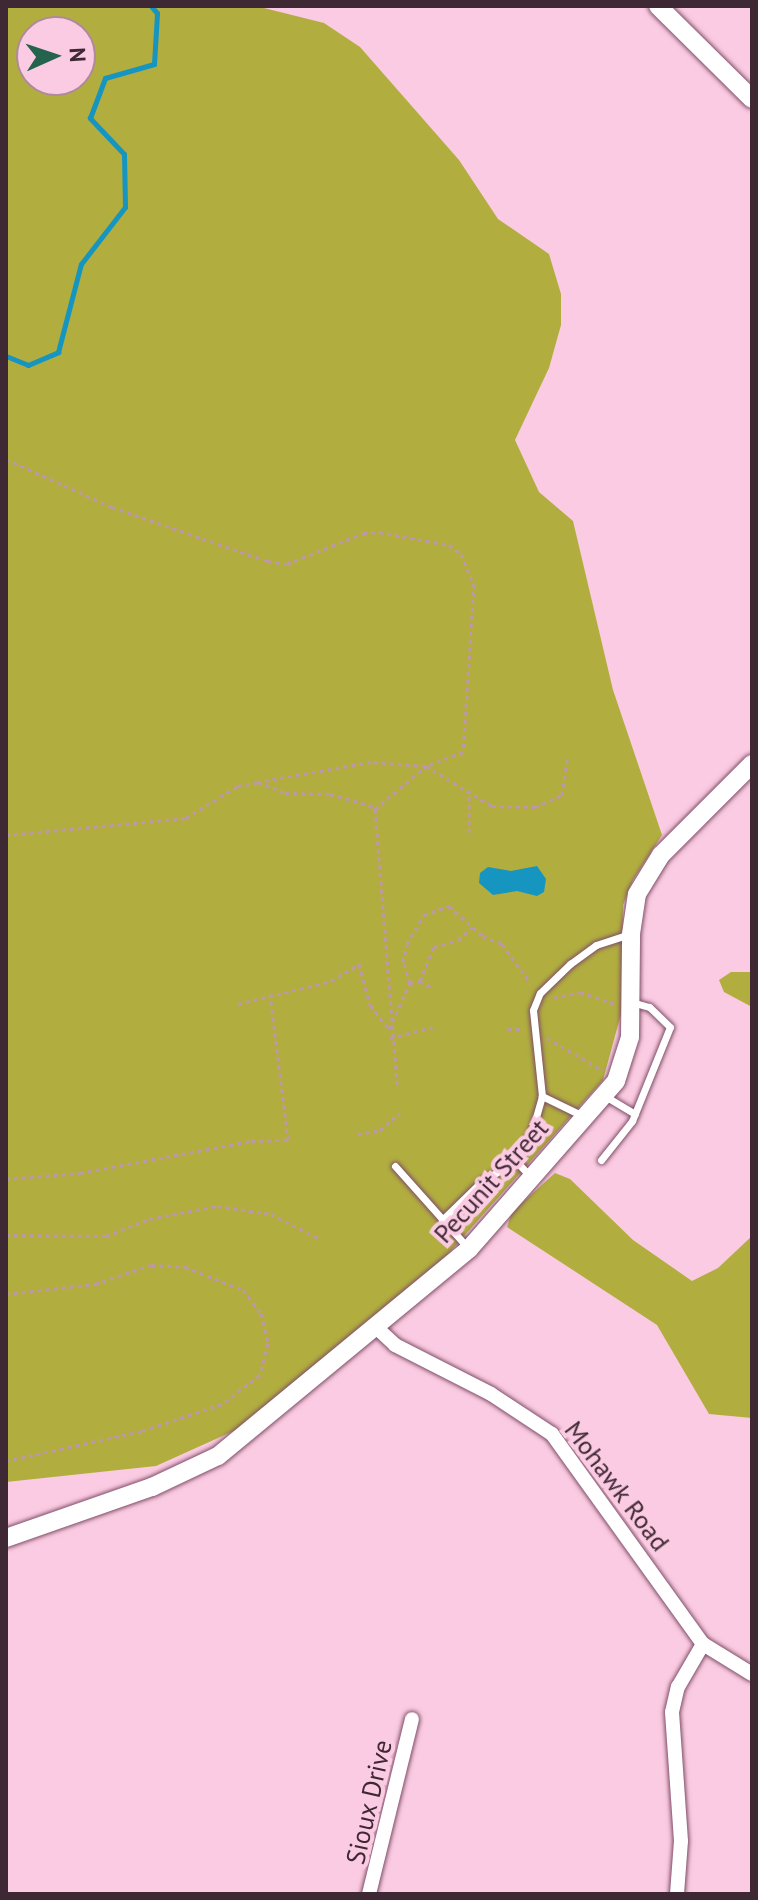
<!DOCTYPE html>
<style>
body{margin:0}
#map{position:relative;width:758px;height:1900px;overflow:hidden;background:#facbe2;font-family:"PT Sans",sans-serif}
div>[style]{position:absolute}
.green>*{inset:0;background:#b1ae3f}
.water>*{inset:0;background:#1595c0}
.stream>*{height:5px;margin:-2.5px;padding:0 2.5px;transform-origin:2.5px;border-radius:2.5px;background:#1595c0}
.path>*{height:3px;margin-top:-1.5px;transform-origin:0;background:repeating-linear-gradient(90deg,#be97aa 0 4px,transparent 0 8px)}
.roads{filter:drop-shadow(0 0 2px #804e68) drop-shadow(0 0 2px #804e68)}
.service>*{height:7px;margin:-3.5px;padding:0 3.5px;transform-origin:3.5px;border-radius:3.5px;background:#fff}
.minor>*{height:14px;margin:-7px;padding:0 7px;transform-origin:7px;border-radius:7px;background:#fff}
.tertiary>*{height:18px;margin:-9px;padding:0 9px;transform-origin:9px;border-radius:9px;background:#fff}
span{translate:-50% -50%;white-space:nowrap;text-align:center;line-height:1.15;-webkit-text-stroke:8px #facbe2;paint-order:stroke}
.street-label{font-size:26px;color:#3e2833}
.frame{position:absolute;inset:0;border:8px solid #3e2833;pointer-events:none}
.north{position:absolute;left:16px;top:16px;width:80px;height:80px;box-sizing:border-box;background:#facbe2;border:2px solid #af8a9c;border-radius:50%;rotate:87deg;font-size:22px;font-weight:700;line-height:32px;text-align:center;color:#3e2833}
.north::after{content:'';display:block;margin:auto;width:28px;height:36px;background:#25634e;clip-path:polygon(50% 0,100% 100%,50% 72%,0 100%)}
</style>
<div id="map">
<div class="green">
<i style="clip-path:polygon(evenodd,6px 6px,256px 6px,324px 23px,360px 47px,459px 160px,498px 219px,549px 254px,561px 294px,561px 325px,549px 368px,515px 440px,539px 492px,573px 521px,613px 690px,662px 835px,633px 880px,623px 905px,621px 1014px,603px 1080px,447px 1255px,238px 1429px,156px 1466px,6px 1482px,6px 6px,32px 32px,80px 32px,80px 80px,32px 80px,32px 32px)"></i>
<i style="clip-path:polygon(731px 972px,752px 972px,752px 1007px,724px 992px,719px 980px)"></i>
<i style="clip-path:polygon(555px 1173px,570px 1179px,633px 1240px,692px 1281px,718px 1268px,752px 1236px,752px 1418px,709px 1414px,657px 1325px,507px 1227px,512px 1212px)"></i>
</div>
<div class="water">
<i style="clip-path:polygon(537px 866px,546px 879px,544px 892px,537px 896px,517px 891px,493px 895px,479px 883px,480px 873px,488px 867px,511px 871px)"></i>
</div>
<div class="stream">
<i style="left:6px;top:356px;width:24px;rotate:22deg"></i>
<i style="left:28px;top:365px;width:33px;rotate:-23deg"></i>
<i style="left:58px;top:352px;width:91px;rotate:-75.4deg"></i>
<i style="left:81px;top:264px;width:72px;rotate:-52.3deg"></i>
<i style="left:125px;top:207px;width:53px;rotate:-91.1deg"></i>
<i style="left:124px;top:154px;width:50px;rotate:-133.4deg"></i>
<i style="left:90px;top:118px;width:43px;rotate:-69.4deg"></i>
<i style="left:105px;top:78px;width:51px;rotate:-15.9deg"></i>
<i style="left:154px;top:64px;width:51px;rotate:-86.6deg"></i>
<i style="left:157px;top:13px;width:9px;rotate:-131deg"></i>
</div>
<div class="path">
<i style="left:6px;top:459px;width:116px;rotate:24.4deg"></i>
<i style="left:112px;top:507px;width:164px;rotate:19.2deg"></i>
<i style="left:267px;top:561px;width:20px;rotate:9deg"></i>
<i style="left:287px;top:564px;width:82px;rotate:-22.2deg"></i>
<i style="left:363px;top:533px;width:16px;rotate:-4deg"></i>
<i style="left:379px;top:532px;width:71px;rotate:10.5deg"></i>
<i style="left:449px;top:545px;width:15px;rotate:37deg"></i>
<i style="left:461px;top:554px;width:33px;rotate:67deg"></i>
<i style="left:474px;top:584px;width:168px;rotate:93.7deg"></i>
<i style="left:463px;top:752px;width:40px;rotate:159deg"></i>
<i style="left:426px;top:766px;width:55px;rotate:-175.8deg"></i>
<i style="left:371px;top:762px;width:115px;rotate:170deg"></i>
<i style="left:375px;top:809px;width:67px;rotate:-40.1deg"></i>
<i style="left:426px;top:766px;width:77px;rotate:31.2deg"></i>
<i style="left:492px;top:806px;width:43px;rotate:1.3deg"></i>
<i style="left:535px;top:807px;width:30px;rotate:-24deg"></i>
<i style="left:562px;top:795px;width:36px;rotate:-82deg"></i>
<i style="left:469px;top:832px;width:40px;rotate:-90deg"></i>
<i style="left:6px;top:835px;width:181px;rotate:-5.4deg"></i>
<i style="left:186px;top:818px;width:61px;rotate:-31.6deg"></i>
<i style="left:238px;top:786px;width:20px;rotate:-11deg"></i>
<i style="left:258px;top:782px;width:29px;rotate:22deg"></i>
<i style="left:285px;top:793px;width:45px;rotate:1.3deg"></i>
<i style="left:330px;top:794px;width:41px;rotate:15.8deg"></i>
<i style="left:369px;top:805px;width:7px;rotate:34deg"></i>
<i style="left:375px;top:809px;width:276px;rotate:85.4deg"></i>
<i style="left:420px;top:981px;width:37px;rotate:-68deg"></i>
<i style="left:434px;top:947px;width:25px;rotate:-16deg"></i>
<i style="left:458px;top:940px;width:23px;rotate:-41deg"></i>
<i style="left:410px;top:983px;width:22px;rotate:-108deg"></i>
<i style="left:403px;top:962px;width:18px;rotate:-77deg"></i>
<i style="left:407px;top:944px;width:34px;rotate:-60deg"></i>
<i style="left:424px;top:915px;width:27px;rotate:-20deg"></i>
<i style="left:449px;top:906px;width:45px;rotate:41.4deg"></i>
<i style="left:483px;top:936px;width:21px;rotate:23deg"></i>
<i style="left:502px;top:944px;width:49px;rotate:54.1deg"></i>
<i style="left:554px;top:998px;width:27px;rotate:-13deg"></i>
<i style="left:580px;top:992px;width:37px;rotate:19deg"></i>
<i style="left:238px;top:1004px;width:96px;rotate:-13.9deg"></i>
<i style="left:331px;top:981px;width:33px;rotate:-31deg"></i>
<i style="left:359px;top:964px;width:42px;rotate:75deg"></i>
<i style="left:370px;top:1005px;width:31px;rotate:52deg"></i>
<i style="left:389px;top:1029px;width:51px;rotate:-65.5deg"></i>
<i style="left:410px;top:983px;width:10px;rotate:-11deg"></i>
<i style="left:420px;top:981px;width:13px;rotate:29deg"></i>
<i style="left:508px;top:1029px;width:16px"></i>
<i style="left:390px;top:1038px;width:44px;rotate:-14.3deg"></i>
<i style="left:547px;top:1038px;width:64px;rotate:30.2deg"></i>
<i style="left:358px;top:1134px;width:22px;rotate:-10deg"></i>
<i style="left:380px;top:1130px;width:26px;rotate:-40deg"></i>
<i style="left:6px;top:1179px;width:74px;rotate:-4.6deg"></i>
<i style="left:80px;top:1173px;width:174px;rotate:-10.6deg"></i>
<i style="left:251px;top:1141px;width:37px;rotate:-2deg"></i>
<i style="left:288px;top:1140px;width:147px;rotate:-97deg"></i>
<i style="left:6px;top:1235px;width:100px;rotate:0.6deg"></i>
<i style="left:106px;top:1236px;width:46px;rotate:-21.6deg"></i>
<i style="left:149px;top:1219px;width:69px;rotate:-10.8deg"></i>
<i style="left:217px;top:1206px;width:55px;rotate:8.4deg"></i>
<i style="left:271px;top:1214px;width:53px;rotate:27.1deg"></i>
<i style="left:6px;top:1294px;width:90px;rotate:-6.4deg"></i>
<i style="left:95px;top:1284px;width:59px;rotate:-18.7deg"></i>
<i style="left:151px;top:1265px;width:34px;rotate:3deg"></i>
<i style="left:185px;top:1267px;width:62px;rotate:21.6deg"></i>
<i style="left:243px;top:1290px;width:29px;rotate:52deg"></i>
<i style="left:261px;top:1313px;width:31px;rotate:77deg"></i>
<i style="left:268px;top:1343px;width:33px;rotate:104deg"></i>
<i style="left:260px;top:1375px;width:48px;rotate:142.7deg"></i>
<i style="left:222px;top:1404px;width:84px;rotate:161.4deg"></i>
<i style="left:142px;top:1431px;width:139px;rotate:167.6deg"></i>
</div>
<div class="roads">
<div class="service">
<i style="left:605px;top:1096px;width:35px;rotate:31deg"></i>
<i style="left:583px;top:1116px;width:46px;rotate:-154deg"></i>
<i style="left:542px;top:1096px;width:86px;rotate:-96deg"></i>
<i style="left:533px;top:1010px;width:18px;rotate:-68deg"></i>
<i style="left:540px;top:993px;width:42px;rotate:-44deg"></i>
<i style="left:570px;top:964px;width:32px;rotate:-36deg"></i>
<i style="left:596px;top:945px;width:35px;rotate:-18deg"></i>
<i style="left:601px;top:1160px;width:50px;rotate:-51.5deg"></i>
<i style="left:632px;top:1121px;width:101px;rotate:-68deg"></i>
<i style="left:670px;top:1027px;width:29px;rotate:-136deg"></i>
<i style="left:649px;top:1007px;width:18px;rotate:-164deg"></i>
<i style="left:395px;top:1166px;width:110px;rotate:48.3deg"></i>
<i style="left:529px;top:1175px;width:19px;rotate:-133deg"></i>
<i style="left:516px;top:1161px;width:34px;rotate:-62deg"></i>
<i style="left:532px;top:1131px;width:36px;rotate:-74deg"></i>
<i style="left:442px;top:1220px;width:56px;rotate:-44.3deg"></i>
<i style="left:482px;top:1181px;width:39px;rotate:-30deg"></i>
</div>
<div class="minor">
<i style="left:378px;top:1329px;width:23px;rotate:43deg"></i>
<i style="left:395px;top:1345px;width:108px;rotate:27deg"></i>
<i style="left:491px;top:1394px;width:73px;rotate:33.3deg"></i>
<i style="left:552px;top:1434px;width:259px;rotate:54.3deg"></i>
<i style="left:703px;top:1644px;width:57px;rotate:31.5deg"></i>
<i style="left:369px;top:1894px;width:180px;rotate:-76.2deg"></i>
<i style="left:677px;top:1894px;width:53px;rotate:-85.7deg"></i>
<i style="left:681px;top:1841px;width:129px;rotate:-94deg"></i>
<i style="left:672px;top:1712px;width:26px;rotate:-77deg"></i>
<i style="left:678px;top:1687px;width:50px;rotate:-59.8deg"></i>
</div>
<div class="tertiary">
<i style="left:658px;top:6px;width:132px;rotate:44.7deg"></i>
<i style="left:6px;top:1538px;width:155px;rotate:-19.3deg"></i>
<i style="left:152px;top:1487px;width:73px;rotate:-25.2deg"></i>
<i style="left:218px;top:1456px;width:325px;rotate:-39.5deg"></i>
<i style="left:469px;top:1249px;width:223px;rotate:-48.8deg"></i>
<i style="left:616px;top:1081px;width:46px;rotate:-72.3deg"></i>
<i style="left:630px;top:1037px;width:103px;rotate:-89.4deg"></i>
<i style="left:631px;top:934px;width:40px;rotate:-81.5deg"></i>
<i style="left:637px;top:894px;width:46px;rotate:-58.4deg"></i>
<i style="left:661px;top:855px;width:129px;rotate:-45deg"></i>
</div>
</div>
<div class="street-label">
<span style="left:491px;top:1181px;rotate:-48deg">Pecunit Street</span>
<span style="left:617px;top:1486px;rotate:53deg">Mohawk Road</span>
<span style="left:369px;top:1802px;rotate:-77deg">Sioux Drive</span>
</div>
<div class="frame"></div>
<div class="north">N</div>
</div>
